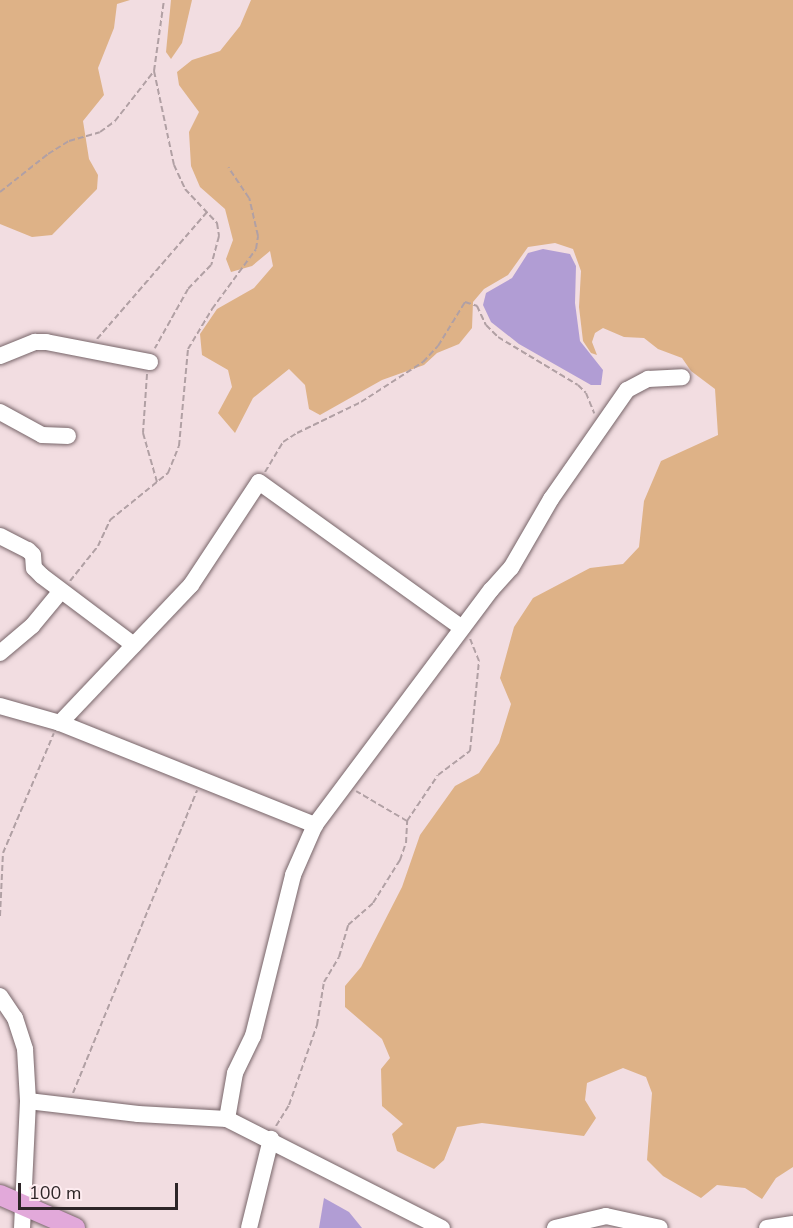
<!DOCTYPE html>
<style>
body{margin:0}
#map{position:relative;width:793px;height:1228px;overflow:hidden;background:#f2dde1;font-family:"Nunito Sans",sans-serif}
div>[style]{position:absolute}
.green>*{inset:0;background:#deb287}
.water>*{inset:0;background:#b19dd4}
.path>*{height:2px;margin-top:-1px;transform-origin:0;background:repeating-linear-gradient(90deg,#b1a0a4 0 6px,transparent 0 9px)}
.roads{filter:drop-shadow(0 0 2px #776569) drop-shadow(0 0 2px #776569)}
.minor>*{height:16px;margin:-8px;padding:0 8px;transform-origin:8px;border-radius:8px;background:#fff}
.major>*{height:20px;margin:-10px;padding:0 10px;transform-origin:10px;border-radius:10px;background:#e2a9da}
span{translate:-50% -50%;white-space:nowrap;text-align:center;line-height:1.15;-webkit-text-stroke:5px #fdebef;paint-order:stroke}
.scale{position:absolute;left:18px;top:1183px;width:160px;height:27px;box-sizing:border-box;border:3px solid #2d2527;border-top:0;padding-left:8px;font-size:18px;line-height:21px;white-space:nowrap;color:#2d2527;-webkit-text-stroke:4px #fdebef;paint-order:stroke}
</style>
<div id="map">
<div class="green">
<i style="clip-path:polygon(0 0,130px 0,117px 4px,114px 28px,98px 68px,104px 95px,83px 121px,89px 159px,98px 175px,97px 189px,52px 235px,32px 237px,0 224px)"></i>
<i style="clip-path:polygon(171px 0,192px 0,182px 43px,171px 59px,166px 52px)"></i>
<i style="clip-path:polygon(251px 0,793px 0,793px 1167px,776px 1178px,762px 1199px,745px 1188px,717px 1185px,701px 1198px,663px 1176px,647px 1160px,652px 1093px,646px 1077px,623px 1068px,587px 1083px,585px 1100px,596px 1118px,584px 1136px,482px 1123px,457px 1127px,444px 1160px,434px 1169px,397px 1151px,392px 1134px,403px 1124px,382px 1106px,381px 1069px,390px 1058px,382px 1039px,345px 1007px,345px 986px,361px 967px,402px 887px,420px 835px,455px 786px,479px 773px,499px 743px,511px 704px,500px 678px,514px 627px,533px 598px,590px 568px,623px 564px,639px 547px,644px 501px,661px 461px,718px 435px,715px 389px,691px 371px,682px 358px,658px 349px,644px 338px,624px 337px,603px 328px,595px 333px,592px 342px,597px 355px,591px 353px,583px 341px,579px 307px,581px 271px,573px 249px,555px 243px,528px 247px,508px 275px,484px 289px,473px 302px,472px 328px,459px 344px,437px 353px,424px 365px,382px 380px,320px 415px,309px 409px,305px 385px,289px 369px,253px 398px,235px 433px,218px 413px,232px 387px,228px 370px,202px 355px,200px 334px,217px 309px,254px 288px,273px 266px,270px 251px,252px 266px,231px 272px,226px 259px,233px 240px,225px 209px,200px 187px,191px 166px,189px 132px,199px 112px,179px 85px,177px 72px,192px 60px,220px 51px,240px 26px)"></i>
</div>
<div class="water">
<i style="clip-path:polygon(543px 249px,570px 254px,576px 266px,575px 303px,580px 341px,603px 370px,601px 385px,591px 385px,519px 344px,491px 322px,483px 305px,486px 293px,512px 278px,528px 253px)"></i>
<i style="clip-path:polygon(324px 1198px,349px 1212px,362px 1228px,319px 1228px)"></i>
</div>
<div class="path">
<i style="left:154px;top:71px;width:96px;rotate:78deg"></i>
<i style="left:174px;top:165px;width:26px;rotate:65deg"></i>
<i style="left:185px;top:189px;width:47px;rotate:46.7deg"></i>
<i style="left:217px;top:223px;width:13px;rotate:81deg"></i>
<i style="left:219px;top:236px;width:30px;rotate:105deg"></i>
<i style="left:211px;top:265px;width:33px;rotate:134deg"></i>
<i style="left:188px;top:289px;width:68px;rotate:119.2deg"></i>
<i style="left:0;top:192px;width:61px;rotate:-38.4deg"></i>
<i style="left:48px;top:154px;width:25px;rotate:-32deg"></i>
<i style="left:69px;top:141px;width:32px;rotate:-16deg"></i>
<i style="left:100px;top:132px;width:19px;rotate:-36deg"></i>
<i style="left:115px;top:121px;width:63px;rotate:-52deg"></i>
<i style="left:154px;top:71px;width:72px;rotate:-82deg"></i>
<i style="left:97px;top:339px;width:168px;rotate:-49.1deg"></i>
<i style="left:147px;top:374px;width:59px;rotate:93.9deg"></i>
<i style="left:143px;top:433px;width:51px;rotate:74.1deg"></i>
<i style="left:265px;top:472px;width:35px;rotate:-59deg"></i>
<i style="left:283px;top:442px;width:17px;rotate:-33deg"></i>
<i style="left:297px;top:433px;width:71px;rotate:-25.8deg"></i>
<i style="left:361px;top:402px;width:74px;rotate:-32.8deg"></i>
<i style="left:423px;top:362px;width:22px;rotate:-47deg"></i>
<i style="left:438px;top:346px;width:52px;rotate:-58.5deg"></i>
<i style="left:465px;top:302px;width:13px;rotate:18deg"></i>
<i style="left:477px;top:306px;width:21px;rotate:65deg"></i>
<i style="left:486px;top:325px;width:17px;rotate:45deg"></i>
<i style="left:498px;top:337px;width:93px;rotate:31deg"></i>
<i style="left:578px;top:385px;width:11px;rotate:45deg"></i>
<i style="left:586px;top:393px;width:22px;rotate:68deg"></i>
<i style="left:70px;top:581px;width:45px;rotate:-51.3deg"></i>
<i style="left:98px;top:546px;width:29px;rotate:-65deg"></i>
<i style="left:110px;top:520px;width:75px;rotate:-39deg"></i>
<i style="left:168px;top:473px;width:29px;rotate:-68deg"></i>
<i style="left:179px;top:446px;width:97px;rotate:-84.7deg"></i>
<i style="left:188px;top:349px;width:47px;rotate:-59deg"></i>
<i style="left:212px;top:309px;width:74px;rotate:-53.7deg"></i>
<i style="left:256px;top:249px;width:13px;rotate:-81deg"></i>
<i style="left:258px;top:236px;width:39px;rotate:-103deg"></i>
<i style="left:249px;top:198px;width:37px;rotate:-124deg"></i>
<i style="left:407px;top:821px;width:55px;rotate:-56deg"></i>
<i style="left:438px;top:775px;width:40px;rotate:-37deg"></i>
<i style="left:470px;top:751px;width:90px;rotate:-84.3deg"></i>
<i style="left:479px;top:661px;width:24px;rotate:-112deg"></i>
<i style="left:0;top:916px;width:63px;rotate:-87.3deg"></i>
<i style="left:3px;top:853px;width:130px;rotate:-67deg"></i>
<i style="left:73px;top:1093px;width:327px;rotate:-67.7deg"></i>
<i style="left:276px;top:1126px;width:25px;rotate:-58deg"></i>
<i style="left:289px;top:1105px;width:85px;rotate:-70.7deg"></i>
<i style="left:317px;top:1025px;width:44px;rotate:-80.8deg"></i>
<i style="left:324px;top:982px;width:29px;rotate:-59deg"></i>
<i style="left:339px;top:957px;width:33px;rotate:-74deg"></i>
<i style="left:348px;top:925px;width:33px;rotate:-41deg"></i>
<i style="left:373px;top:903px;width:51px;rotate:-57.9deg"></i>
<i style="left:400px;top:860px;width:18px;rotate:-71deg"></i>
<i style="left:406px;top:843px;width:22px;rotate:-87deg"></i>
<i style="left:407px;top:821px;width:59px;rotate:-149.5deg"></i>
</div>
<div class="roads">
<div class="minor">
<i style="left:0;top:356px;width:38px;rotate:-22deg"></i>
<i style="left:35px;top:342px;width:11px"></i>
<i style="left:46px;top:342px;width:106px;rotate:10.9deg"></i>
<i style="left:0;top:412px;width:48px;rotate:28.7deg"></i>
<i style="left:42px;top:435px;width:26px;rotate:2deg"></i>
<i style="left:0;top:536px;width:31px;rotate:27deg"></i>
<i style="left:28px;top:550px;width:7px;rotate:45deg"></i>
<i style="left:33px;top:555px;width:13px;rotate:86deg"></i>
<i style="left:34px;top:568px;width:11px;rotate:45deg"></i>
<i style="left:42px;top:576px;width:115px;rotate:36.9deg"></i>
<i style="left:0;top:653px;width:42px;rotate:-40.2deg"></i>
<i style="left:32px;top:626px;width:45px;rotate:-50.4deg"></i>
<i style="left:0;top:706px;width:62px;rotate:15.8deg"></i>
<i style="left:60px;top:723px;width:275px;rotate:21.8deg"></i>
<i style="left:60px;top:723px;width:190px;rotate:-46.5deg"></i>
<i style="left:191px;top:585px;width:123px;rotate:-56.6deg"></i>
<i style="left:259px;top:482px;width:250px;rotate:35.7deg"></i>
<i style="left:0;top:996px;width:27px;rotate:56deg"></i>
<i style="left:15px;top:1018px;width:33px;rotate:72deg"></i>
<i style="left:25px;top:1049px;width:52px;rotate:86.7deg"></i>
<i style="left:28px;top:1101px;width:127px;rotate:92.7deg"></i>
<i style="left:28px;top:1101px;width:111px;rotate:6.7deg"></i>
<i style="left:138px;top:1114px;width:89px;rotate:3.2deg"></i>
<i style="left:227px;top:1119px;width:241px;rotate:26.9deg"></i>
<i style="left:227px;top:1119px;width:47px;rotate:-80.1deg"></i>
<i style="left:235px;top:1073px;width:41px;rotate:-64.1deg"></i>
<i style="left:253px;top:1036px;width:166px;rotate:-76deg"></i>
<i style="left:293px;top:875px;width:55px;rotate:-66.3deg"></i>
<i style="left:315px;top:825px;width:294px;rotate:-53.2deg"></i>
<i style="left:491px;top:590px;width:30px;rotate:-48deg"></i>
<i style="left:511px;top:568px;width:80px;rotate:-59.9deg"></i>
<i style="left:551px;top:499px;width:133px;rotate:-55.1deg"></i>
<i style="left:627px;top:390px;width:24px;rotate:-28deg"></i>
<i style="left:648px;top:379px;width:34px;rotate:-3deg"></i>
<i style="left:249px;top:1228px;width:92px;rotate:-76.1deg"></i>
<i style="left:555px;top:1228px;width:52px;rotate:-13.2deg"></i>
<i style="left:606px;top:1216px;width:55px;rotate:12.5deg"></i>
<i style="left:767px;top:1228px;width:26px;rotate:-9deg"></i>
</div>
<div class="major">
<i style="left:0;top:1195px;width:82px;rotate:23.7deg"></i>
</div>
</div>
<div class="scale">100 m</div>
</div>
